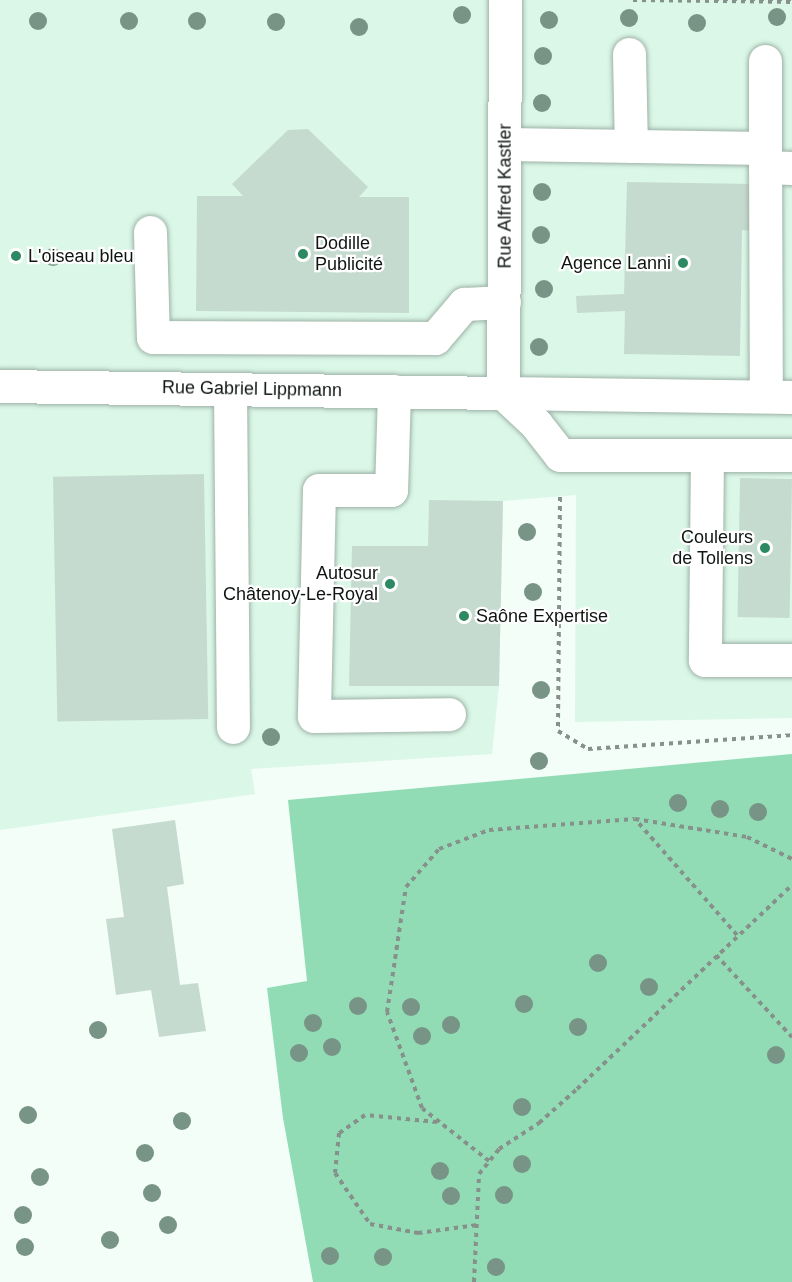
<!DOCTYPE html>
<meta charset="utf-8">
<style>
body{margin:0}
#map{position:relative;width:792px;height:1282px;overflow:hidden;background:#f2fef7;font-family:Arial,sans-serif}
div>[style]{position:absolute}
.built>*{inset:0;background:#daf7e7}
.green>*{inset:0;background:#91dcb5}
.building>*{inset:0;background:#c6dbcf;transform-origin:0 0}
.path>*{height:4px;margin-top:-2px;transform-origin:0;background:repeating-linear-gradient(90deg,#87918b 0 4.5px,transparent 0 9px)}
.roads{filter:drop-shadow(0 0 2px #9eb2a7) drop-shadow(0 0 2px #9eb2a7)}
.minor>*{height:33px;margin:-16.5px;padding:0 16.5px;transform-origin:16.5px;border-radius:16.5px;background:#fff}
.trees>*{width:18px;height:18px;margin:-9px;border-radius:50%;background:#779486}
.dots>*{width:16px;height:16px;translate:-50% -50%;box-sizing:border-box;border:3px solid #fff;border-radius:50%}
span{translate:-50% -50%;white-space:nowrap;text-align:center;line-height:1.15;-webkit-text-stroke:4.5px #fff;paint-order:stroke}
.street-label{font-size:18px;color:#0f1612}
.poi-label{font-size:18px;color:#0f1612}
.left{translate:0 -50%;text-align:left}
.right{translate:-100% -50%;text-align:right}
</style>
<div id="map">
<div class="built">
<i style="clip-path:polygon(0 0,792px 0,792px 718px,575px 722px,576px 495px,503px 501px,499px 686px,492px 754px,251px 769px,255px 794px,0 830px)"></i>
</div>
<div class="green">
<i style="clip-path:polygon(792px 754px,792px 1282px,313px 1282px,283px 1118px,267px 988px,307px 981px,288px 800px)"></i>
</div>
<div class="building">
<i style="clip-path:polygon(308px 129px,368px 187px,359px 197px,409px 197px,409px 313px,196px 311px,197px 196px,243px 196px,232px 184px,288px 130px)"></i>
<i style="clip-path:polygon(627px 182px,755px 184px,754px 231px,742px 230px,740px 356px,624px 354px,625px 311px,577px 313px,576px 296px,624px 294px)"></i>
<i style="left:204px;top:474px;width:245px;height:151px;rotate:89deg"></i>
<i style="left:740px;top:478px;width:52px;height:139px;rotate:1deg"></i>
<i style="clip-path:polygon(429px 500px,503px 501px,499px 686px,349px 686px,352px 546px,428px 546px)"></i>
<i style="clip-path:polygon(175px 820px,184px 884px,167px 887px,180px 985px,198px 983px,206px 1031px,159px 1037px,151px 990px,116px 995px,106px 919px,124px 917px,112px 829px)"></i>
</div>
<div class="path">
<i style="left:633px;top:0;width:159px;rotate:0.7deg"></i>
<i style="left:560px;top:497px;width:234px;rotate:90.5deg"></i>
<i style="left:558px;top:731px;width:35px;rotate:31deg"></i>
<i style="left:588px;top:749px;width:204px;rotate:-3.9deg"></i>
<i style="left:737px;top:935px;width:154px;rotate:-131.3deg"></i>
<i style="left:635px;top:819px;width:113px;rotate:9.1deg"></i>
<i style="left:747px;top:837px;width:50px;rotate:26.1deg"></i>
<i style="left:716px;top:955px;width:112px;rotate:47.2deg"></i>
<i style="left:437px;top:1122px;width:72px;rotate:-174.4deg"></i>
<i style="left:365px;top:1115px;width:32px;rotate:145deg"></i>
<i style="left:339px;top:1133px;width:40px;rotate:95.7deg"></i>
<i style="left:335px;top:1173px;width:62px;rotate:55.5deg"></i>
<i style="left:370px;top:1224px;width:49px;rotate:10.6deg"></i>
<i style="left:418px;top:1233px;width:60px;rotate:-7.7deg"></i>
<i style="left:489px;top:1161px;width:85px;rotate:-141.7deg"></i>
<i style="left:422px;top:1108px;width:102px;rotate:-110deg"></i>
<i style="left:387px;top:1012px;width:126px;rotate:-81.4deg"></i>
<i style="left:406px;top:887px;width:50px;rotate:-49deg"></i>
<i style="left:439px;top:849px;width:53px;rotate:-20.8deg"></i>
<i style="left:489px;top:830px;width:146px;rotate:-4.3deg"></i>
<i style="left:474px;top:1282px;width:108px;rotate:-87.3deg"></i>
<i style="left:479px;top:1174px;width:32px;rotate:-51deg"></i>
<i style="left:499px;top:1149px;width:48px;rotate:-33deg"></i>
<i style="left:539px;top:1123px;width:51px;rotate:-41.8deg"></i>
<i style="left:577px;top:1089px;width:296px;rotate:-43.5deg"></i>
</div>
<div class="roads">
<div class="minor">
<i style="left:629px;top:54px;width:92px;rotate:88.8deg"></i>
<i style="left:765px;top:61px;width:87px;rotate:90deg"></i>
<i style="left:506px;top:144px;width:259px;rotate:0.9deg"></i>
<i style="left:765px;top:148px;width:248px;rotate:89.8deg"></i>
<i style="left:765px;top:167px;width:27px;rotate:2deg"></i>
<i style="left:150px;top:232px;width:105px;rotate:88.4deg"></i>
<i style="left:153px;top:337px;width:282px;rotate:0.2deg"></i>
<i style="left:435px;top:338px;width:45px;rotate:-49.5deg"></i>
<i style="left:464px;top:304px;width:40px;rotate:-2.9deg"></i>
<i style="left:0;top:386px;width:503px;rotate:0.8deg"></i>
<i style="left:503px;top:393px;width:393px;rotate:-89.7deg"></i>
<i style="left:230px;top:389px;width:338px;rotate:89.5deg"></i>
<i style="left:394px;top:391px;width:99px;rotate:91.7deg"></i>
<i style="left:391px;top:490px;width:72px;rotate:180deg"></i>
<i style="left:319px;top:490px;width:226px;rotate:91.3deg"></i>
<i style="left:314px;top:716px;width:135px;rotate:-0.8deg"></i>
<i style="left:792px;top:397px;width:289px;rotate:-179.2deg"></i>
<i style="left:503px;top:393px;width:45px;rotate:43.2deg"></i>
<i style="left:536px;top:424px;width:39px;rotate:52deg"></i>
<i style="left:560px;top:455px;width:232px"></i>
<i style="left:707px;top:455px;width:205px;rotate:90.6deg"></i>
<i style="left:705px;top:660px;width:87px"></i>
</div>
</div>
<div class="trees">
<i style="left:462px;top:15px"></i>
<i style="left:777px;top:17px"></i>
<i style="left:629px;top:18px"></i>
<i style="left:549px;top:20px"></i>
<i style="left:38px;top:21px"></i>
<i style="left:129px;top:21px"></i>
<i style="left:197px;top:21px"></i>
<i style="left:276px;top:22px"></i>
<i style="left:697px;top:23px"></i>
<i style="left:359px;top:27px"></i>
<i style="left:543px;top:56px"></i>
<i style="left:542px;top:103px"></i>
<i style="left:542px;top:192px"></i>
<i style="left:541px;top:235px"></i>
<i style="left:53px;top:257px"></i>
<i style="left:544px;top:289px"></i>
<i style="left:539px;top:347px"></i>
<i style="left:527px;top:532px"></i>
<i style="left:533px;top:592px"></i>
<i style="left:541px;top:690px"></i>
<i style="left:271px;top:737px"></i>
<i style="left:539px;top:761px"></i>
<i style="left:678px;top:803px"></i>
<i style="left:720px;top:809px"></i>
<i style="left:758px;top:812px"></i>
<i style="left:598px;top:963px"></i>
<i style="left:649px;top:987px"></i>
<i style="left:524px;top:1004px"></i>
<i style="left:358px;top:1006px"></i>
<i style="left:411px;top:1007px"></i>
<i style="left:313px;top:1023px"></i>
<i style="left:451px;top:1025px"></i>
<i style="left:578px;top:1027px"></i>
<i style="left:98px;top:1030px"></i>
<i style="left:422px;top:1036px"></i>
<i style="left:332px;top:1047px"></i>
<i style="left:299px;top:1053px"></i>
<i style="left:776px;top:1055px"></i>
<i style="left:522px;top:1107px"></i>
<i style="left:28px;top:1115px"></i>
<i style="left:182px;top:1121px"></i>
<i style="left:145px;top:1153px"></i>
<i style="left:522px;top:1164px"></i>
<i style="left:440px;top:1171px"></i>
<i style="left:40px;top:1177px"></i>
<i style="left:152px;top:1193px"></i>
<i style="left:504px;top:1195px"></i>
<i style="left:451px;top:1196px"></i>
<i style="left:23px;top:1215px"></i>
<i style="left:168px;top:1225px"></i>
<i style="left:110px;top:1240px"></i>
<i style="left:25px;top:1247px"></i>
<i style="left:330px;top:1256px"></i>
<i style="left:383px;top:1257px"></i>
<i style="left:496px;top:1267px"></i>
</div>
<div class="dots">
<i style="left:303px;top:254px;background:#2c8961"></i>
<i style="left:16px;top:256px;background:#2c8961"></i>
<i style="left:683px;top:263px;background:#2c8961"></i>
<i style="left:765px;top:548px;background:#2c8961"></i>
<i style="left:390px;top:584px;background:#2c8961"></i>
<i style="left:464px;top:616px;background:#2c8961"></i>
</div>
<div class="street-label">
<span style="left:505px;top:196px;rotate:-90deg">Rue Alfred Kastler</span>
<span style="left:252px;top:389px;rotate:1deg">Rue Gabriel Lippmann</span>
</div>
<div class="poi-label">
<span class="left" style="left:315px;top:254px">Dodille<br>Publicité</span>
<span class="left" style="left:28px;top:256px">L'oiseau bleu</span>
<span class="right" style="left:671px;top:263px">Agence Lanni</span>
<span class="right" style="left:753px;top:548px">Couleurs<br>de Tollens</span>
<span class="right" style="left:378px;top:584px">Autosur<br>Châtenoy-Le-Royal</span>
<span class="left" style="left:476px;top:616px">Saône Expertise</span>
</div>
</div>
